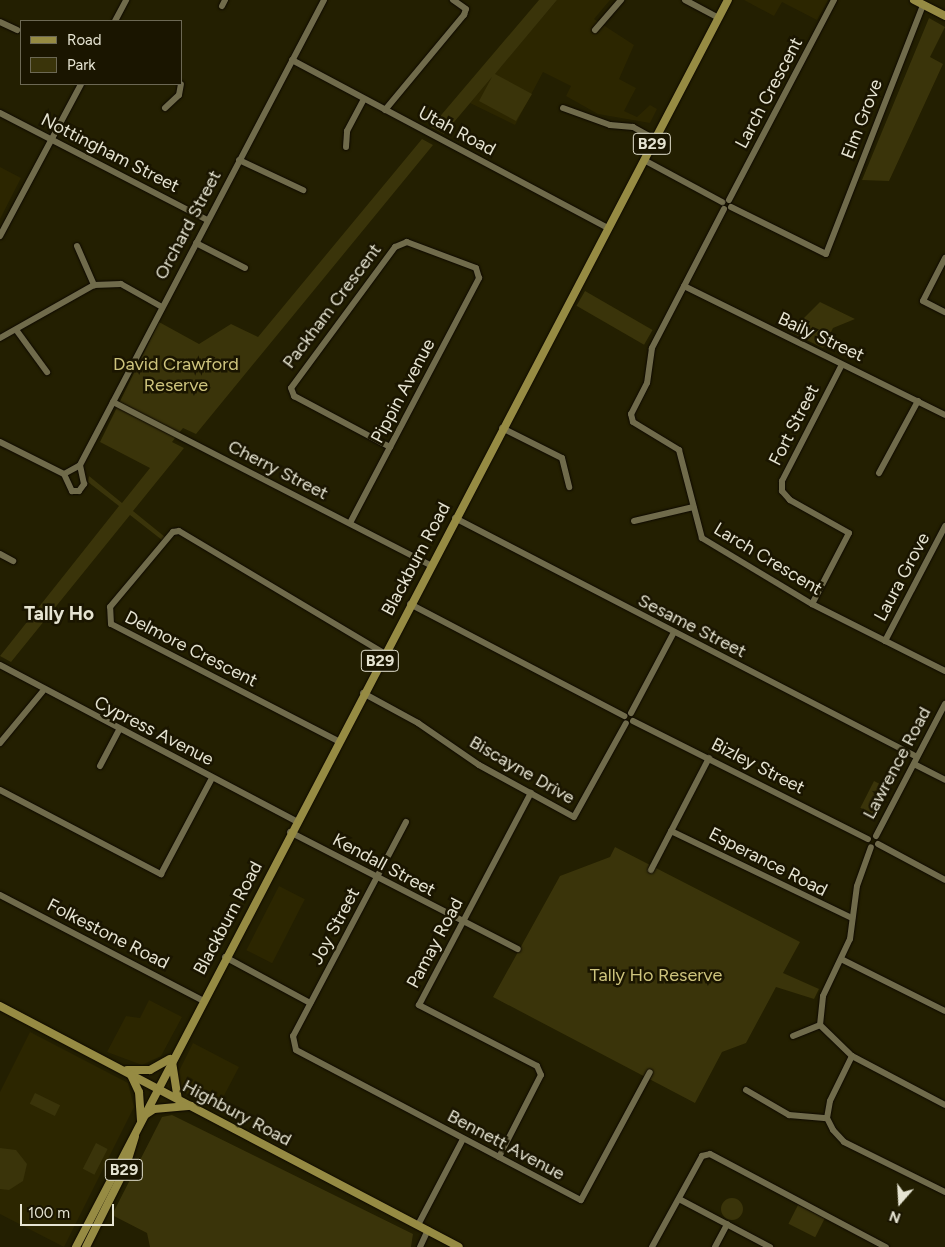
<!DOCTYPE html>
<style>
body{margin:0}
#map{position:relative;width:945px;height:1247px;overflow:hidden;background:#231f01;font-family:Figtree,sans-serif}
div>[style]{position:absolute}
.built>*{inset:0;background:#2c2600;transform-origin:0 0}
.round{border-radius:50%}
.green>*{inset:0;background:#3a340a;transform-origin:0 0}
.roads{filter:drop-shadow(0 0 1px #0d0800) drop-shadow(0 0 1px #0d0800)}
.minor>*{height:6px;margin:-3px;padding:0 3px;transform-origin:3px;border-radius:3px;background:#706b4b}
.major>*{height:8px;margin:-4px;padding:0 4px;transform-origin:4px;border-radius:4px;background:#968b43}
span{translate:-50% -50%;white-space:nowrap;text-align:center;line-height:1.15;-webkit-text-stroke:5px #1a1500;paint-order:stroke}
.shield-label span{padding:1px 4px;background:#1a1500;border:1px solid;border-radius:4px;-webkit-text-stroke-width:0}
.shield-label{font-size:16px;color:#e6e4d2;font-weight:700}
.street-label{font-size:18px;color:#e6e4d2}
.park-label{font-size:18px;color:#cec47d}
.neighbourhood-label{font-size:19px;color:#e6e4d2;font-weight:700}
.legend{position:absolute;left:20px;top:20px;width:162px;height:65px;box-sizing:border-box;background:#1a1500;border:1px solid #6c6854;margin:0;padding:6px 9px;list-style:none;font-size:15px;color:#e6e4d2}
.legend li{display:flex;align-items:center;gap:10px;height:25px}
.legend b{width:25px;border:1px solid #6c6854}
.north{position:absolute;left:875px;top:1177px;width:50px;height:50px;-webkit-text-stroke:4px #1a1500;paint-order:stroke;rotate:199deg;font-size:14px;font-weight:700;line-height:20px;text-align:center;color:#e6e4d2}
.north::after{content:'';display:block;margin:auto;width:18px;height:22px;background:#e6e4d2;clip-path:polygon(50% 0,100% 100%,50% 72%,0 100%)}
.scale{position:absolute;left:20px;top:1204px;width:94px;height:22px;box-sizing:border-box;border:2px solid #e6e4d2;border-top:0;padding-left:6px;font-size:15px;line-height:18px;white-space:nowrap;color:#e6e4d2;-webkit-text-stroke:4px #1a1500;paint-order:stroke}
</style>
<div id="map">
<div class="built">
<i style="clip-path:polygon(557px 0,610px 0,594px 19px,634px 45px,619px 79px,636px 88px,624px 111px,637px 117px,650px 105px,657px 109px,650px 123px,598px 114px,566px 96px,571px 86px,543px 72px,515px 125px,470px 103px)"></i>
<i style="clip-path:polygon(744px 0,828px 0,817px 20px,782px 2px,774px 16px)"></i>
<i class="round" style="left:422px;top:108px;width:14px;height:14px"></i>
<i style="clip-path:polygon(0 167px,21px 178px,0 219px)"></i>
<i style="left:279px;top:886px;width:29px;height:72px;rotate:27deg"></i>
<i style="clip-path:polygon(149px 1000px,182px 1017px,161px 1056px,142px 1065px,107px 1052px,126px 1016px,140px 1018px)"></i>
<i style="clip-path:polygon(30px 1032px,128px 1083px,134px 1107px,64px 1247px,0 1214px,0 1092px)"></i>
<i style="clip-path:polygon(193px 1043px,239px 1067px,217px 1109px,180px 1090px,177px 1075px)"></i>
</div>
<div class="green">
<i style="clip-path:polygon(539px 0,557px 0,495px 74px,532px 94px,516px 121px,479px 101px,492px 77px,444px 134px,431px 127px)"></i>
<i style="clip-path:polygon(929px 18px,945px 27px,930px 57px,943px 64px,889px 181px,862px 180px)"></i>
<i style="clip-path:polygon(422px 139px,433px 145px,196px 434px,183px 428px,172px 442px,184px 448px,133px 511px,165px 537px,162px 540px,130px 515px,11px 662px,0 656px,119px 506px,88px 482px,89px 476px,122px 503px,150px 468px,100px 442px,159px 322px,199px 344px,231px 324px,258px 337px)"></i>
<i style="left:585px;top:291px;width:78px;height:17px;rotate:30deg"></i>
<i style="clip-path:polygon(820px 302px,855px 319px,833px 328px,823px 348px,790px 332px)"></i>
<i style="left:874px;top:781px;width:16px;height:30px;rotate:27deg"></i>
<i style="clip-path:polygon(615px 847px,800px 942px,783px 973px,819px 989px,814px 999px,776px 987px,746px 1043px,722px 1052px,695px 1103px,493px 997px,560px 876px,610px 857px)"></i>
<i style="left:35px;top:1093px;width:28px;height:12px;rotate:26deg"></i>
<i style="clip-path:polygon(172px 1115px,413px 1234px,411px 1247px,150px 1247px,147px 1233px,112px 1215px,162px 1117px)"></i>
<i style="left:96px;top:1143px;width:13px;height:29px;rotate:27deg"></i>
<i style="clip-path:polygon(0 1148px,16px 1150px,27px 1164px,23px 1181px,9px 1190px,0 1189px)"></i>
<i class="round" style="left:721px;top:1198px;width:22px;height:22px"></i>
<i style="left:798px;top:1205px;width:30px;height:21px;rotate:27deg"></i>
</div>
<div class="roads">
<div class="minor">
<i style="left:685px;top:0;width:38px;rotate:28deg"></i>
<i style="left:222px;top:6px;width:7px;rotate:-63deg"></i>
<i style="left:115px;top:21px;width:24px;rotate:-62deg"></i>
<i style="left:0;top:22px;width:19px;rotate:25deg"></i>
<i style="left:595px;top:30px;width:40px;rotate:-49deg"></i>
<i style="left:292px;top:60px;width:358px;rotate:28deg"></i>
<i style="left:165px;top:108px;width:19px;rotate:-43deg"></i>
<i style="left:179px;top:95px;width:11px;rotate:-80deg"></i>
<i style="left:563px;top:108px;width:50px;rotate:19.9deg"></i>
<i style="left:610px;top:125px;width:23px;rotate:5deg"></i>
<i style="left:633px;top:127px;width:25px;rotate:29deg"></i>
<i style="left:385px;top:110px;width:124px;rotate:-50.3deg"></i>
<i style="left:464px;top:15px;width:6px;rotate:-72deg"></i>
<i style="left:466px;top:9px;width:16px;rotate:-145deg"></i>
<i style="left:0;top:113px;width:233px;rotate:27.3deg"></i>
<i style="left:346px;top:147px;width:16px;rotate:-86deg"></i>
<i style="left:347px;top:131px;width:36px;rotate:-62deg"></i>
<i style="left:239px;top:160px;width:71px;rotate:25.1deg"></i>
<i style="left:644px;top:160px;width:89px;rotate:28.3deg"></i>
<i style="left:729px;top:200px;width:226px;rotate:-62.3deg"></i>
<i style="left:731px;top:207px;width:106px;rotate:26.3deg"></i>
<i style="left:826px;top:254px;width:267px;rotate:-68.7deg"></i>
<i style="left:724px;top:209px;width:157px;rotate:117.4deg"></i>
<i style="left:652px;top:348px;width:35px;rotate:98deg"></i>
<i style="left:647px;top:383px;width:35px;rotate:117deg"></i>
<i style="left:631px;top:414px;width:8px;rotate:76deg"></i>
<i style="left:633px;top:422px;width:54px;rotate:31.3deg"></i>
<i style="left:679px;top:450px;width:91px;rotate:75.4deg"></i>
<i style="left:702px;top:538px;width:128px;rotate:31deg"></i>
<i style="left:812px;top:604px;width:149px;rotate:26.7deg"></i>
<i style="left:0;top:236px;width:172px;rotate:-61.9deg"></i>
<i style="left:196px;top:243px;width:55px;rotate:27deg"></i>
<i style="left:77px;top:246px;width:43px;rotate:66.4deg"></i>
<i style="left:945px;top:258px;width:48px;rotate:117.1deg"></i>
<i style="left:923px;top:301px;width:25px;rotate:27deg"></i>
<i style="left:684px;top:286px;width:291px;rotate:26.3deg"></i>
<i style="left:17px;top:331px;width:51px;rotate:53.8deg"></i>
<i style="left:0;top:338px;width:108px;rotate:-29.4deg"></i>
<i style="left:94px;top:285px;width:27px;rotate:-2deg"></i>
<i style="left:121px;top:284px;width:47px;rotate:29.3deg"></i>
<i style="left:113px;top:402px;width:356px;rotate:27.2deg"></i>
<i style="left:502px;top:428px;width:67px;rotate:26.6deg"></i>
<i style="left:562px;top:458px;width:30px;rotate:76deg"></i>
<i style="left:0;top:442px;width:72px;rotate:26.6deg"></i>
<i style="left:879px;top:473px;width:82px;rotate:-61.6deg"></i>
<i style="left:64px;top:474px;width:18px;rotate:-29deg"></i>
<i style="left:80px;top:465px;width:525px;rotate:-62.31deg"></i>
<i style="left:64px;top:474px;width:19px;rotate:65deg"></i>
<i style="left:72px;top:491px;width:7px"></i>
<i style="left:79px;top:491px;width:9px;rotate:-54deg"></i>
<i style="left:84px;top:484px;width:19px;rotate:-102deg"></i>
<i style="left:455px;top:518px;width:520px;rotate:27.35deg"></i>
<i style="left:634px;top:521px;width:61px;rotate:-13.3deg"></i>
<i style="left:350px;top:523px;width:277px;rotate:-62.2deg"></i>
<i style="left:479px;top:278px;width:10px;rotate:-107deg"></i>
<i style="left:476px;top:268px;width:74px;rotate:-159.4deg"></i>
<i style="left:407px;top:242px;width:13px;rotate:157deg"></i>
<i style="left:395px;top:247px;width:175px;rotate:126.4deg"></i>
<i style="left:291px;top:388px;width:9px;rotate:69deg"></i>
<i style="left:294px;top:396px;width:109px;rotate:28deg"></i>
<i style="left:0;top:554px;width:15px;rotate:28deg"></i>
<i style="left:410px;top:604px;width:242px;rotate:27.6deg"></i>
<i style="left:812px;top:604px;width:80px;rotate:-62.5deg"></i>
<i style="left:849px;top:533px;width:68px;rotate:-150.8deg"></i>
<i style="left:790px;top:500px;width:12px;rotate:-132deg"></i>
<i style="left:782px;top:491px;width:10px;rotate:-90deg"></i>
<i style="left:782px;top:481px;width:129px;rotate:-62.8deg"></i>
<i style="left:885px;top:641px;width:130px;rotate:-62.4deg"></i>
<i style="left:0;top:665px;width:335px;rotate:27.8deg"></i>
<i style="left:363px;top:693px;width:63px;rotate:28.6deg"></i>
<i style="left:418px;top:723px;width:74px;rotate:34.5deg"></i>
<i style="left:479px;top:765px;width:108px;rotate:28.7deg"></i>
<i style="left:574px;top:817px;width:107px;rotate:-61deg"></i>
<i style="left:631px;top:713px;width:89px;rotate:-62deg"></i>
<i style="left:633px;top:721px;width:263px;rotate:26.7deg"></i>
<i style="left:338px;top:741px;width:255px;rotate:-152.7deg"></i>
<i style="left:111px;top:624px;width:17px;rotate:-93deg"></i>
<i style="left:110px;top:607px;width:98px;rotate:-50deg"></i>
<i style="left:173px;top:532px;width:6px;rotate:-9deg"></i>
<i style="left:179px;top:531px;width:239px;rotate:30.8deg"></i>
<i style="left:0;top:743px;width:67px;rotate:-50.4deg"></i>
<i style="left:914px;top:764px;width:35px;rotate:27deg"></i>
<i style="left:100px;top:766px;width:41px;rotate:-62.2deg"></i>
<i style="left:0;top:790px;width:182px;rotate:27.6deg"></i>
<i style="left:161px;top:874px;width:109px;rotate:-62deg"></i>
<i style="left:406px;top:822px;width:242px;rotate:117.8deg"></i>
<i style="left:293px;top:1036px;width:14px;rotate:78deg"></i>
<i style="left:296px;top:1050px;width:322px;rotate:27.8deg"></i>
<i style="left:581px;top:1200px;width:145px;rotate:-61.7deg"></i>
<i style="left:671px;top:831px;width:201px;rotate:25.7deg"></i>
<i style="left:290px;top:832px;width:256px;rotate:27.2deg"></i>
<i style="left:876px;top:836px;width:149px;rotate:-62.4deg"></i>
<i style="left:878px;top:844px;width:76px;rotate:28.2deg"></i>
<i style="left:651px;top:870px;width:126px;rotate:-62.6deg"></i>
<i style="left:0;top:895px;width:228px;rotate:27.5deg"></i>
<i style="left:225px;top:957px;width:97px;rotate:28.4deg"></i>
<i style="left:841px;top:959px;width:116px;rotate:26.6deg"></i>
<i style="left:820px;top:1025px;width:29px;rotate:-84deg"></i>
<i style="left:823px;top:996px;width:63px;rotate:-64.7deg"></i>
<i style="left:850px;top:939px;width:53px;rotate:-82.5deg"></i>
<i style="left:857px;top:886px;width:41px;rotate:-70.3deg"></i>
<i style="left:820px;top:1025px;width:45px;rotate:44.1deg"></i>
<i style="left:852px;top:1056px;width:105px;rotate:27.8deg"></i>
<i style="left:793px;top:1036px;width:29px;rotate:-22deg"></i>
<i style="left:852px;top:1056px;width:50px;rotate:116.1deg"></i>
<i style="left:830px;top:1101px;width:17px;rotate:100deg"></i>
<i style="left:827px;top:1118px;width:13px;rotate:63deg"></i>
<i style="left:833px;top:1130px;width:16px;rotate:47deg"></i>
<i style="left:844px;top:1142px;width:113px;rotate:26.3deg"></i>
<i style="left:746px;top:1090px;width:50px;rotate:30.2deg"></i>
<i style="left:789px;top:1115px;width:38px;rotate:5deg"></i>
<i style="left:499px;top:1157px;width:92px;rotate:-62.9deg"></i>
<i style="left:541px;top:1075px;width:10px;rotate:-114deg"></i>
<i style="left:537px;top:1066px;width:133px;rotate:-152.7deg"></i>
<i style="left:419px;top:1005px;width:240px;rotate:-62.2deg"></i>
<i style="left:679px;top:1199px;width:103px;rotate:27.8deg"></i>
<i style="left:418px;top:1225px;width:97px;rotate:-62.4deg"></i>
<i style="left:420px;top:1247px;width:19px;rotate:-65deg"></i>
<i style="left:652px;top:1247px;width:104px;rotate:-61.2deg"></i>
<i style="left:702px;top:1156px;width:8px;rotate:-14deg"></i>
<i style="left:710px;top:1154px;width:199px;rotate:27.9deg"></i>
<i style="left:715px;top:1247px;width:26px;rotate:-62deg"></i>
</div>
<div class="major">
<i style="left:914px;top:0;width:35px;rotate:27deg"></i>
<i style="left:0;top:1006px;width:518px;rotate:27.7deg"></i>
<i style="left:172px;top:1062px;width:37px;rotate:81deg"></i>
<i style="left:127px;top:1070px;width:23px"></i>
<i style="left:150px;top:1070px;width:23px;rotate:-29deg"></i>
<i style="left:131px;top:1075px;width:19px;rotate:65deg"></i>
<i style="left:139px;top:1092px;width:28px;rotate:86deg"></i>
<i style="left:145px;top:1115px;width:11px;rotate:-34deg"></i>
<i style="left:154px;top:1109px;width:37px;rotate:-5deg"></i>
<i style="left:76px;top:1247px;width:1407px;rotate:-62.4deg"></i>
<i style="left:86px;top:1247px;width:87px;rotate:-63.4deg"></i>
<i style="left:125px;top:1169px;width:34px;rotate:-73deg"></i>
</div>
</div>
<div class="shield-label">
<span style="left:652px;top:144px">B29</span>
<span style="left:380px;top:661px">B29</span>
<span style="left:124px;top:1170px">B29</span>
</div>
<div class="street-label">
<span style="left:769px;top:93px;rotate:-62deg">Larch Crescent</span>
<span style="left:862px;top:119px;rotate:-69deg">Elm Grove</span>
<span style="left:457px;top:131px;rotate:28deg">Utah Road</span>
<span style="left:110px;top:153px;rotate:27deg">Nottingham Street</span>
<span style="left:188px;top:225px;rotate:-62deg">Orchard Street</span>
<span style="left:332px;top:306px;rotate:-53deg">Packham Crescent</span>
<span style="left:821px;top:337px;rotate:25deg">Baily Street</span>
<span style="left:403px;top:391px;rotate:-62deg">Pippin Avenue</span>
<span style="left:794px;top:425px;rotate:-63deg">Fort Street</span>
<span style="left:278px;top:470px;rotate:27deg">Cherry Street</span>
<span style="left:416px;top:559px;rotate:-62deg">Blackburn Road</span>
<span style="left:768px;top:559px;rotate:31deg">Larch Crescent</span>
<span style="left:902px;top:577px;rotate:-62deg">Laura Grove</span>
<span style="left:692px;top:626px;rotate:27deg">Sesame Street</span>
<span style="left:191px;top:649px;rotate:27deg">Delmore Crescent</span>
<span style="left:154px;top:731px;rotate:27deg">Cypress Avenue</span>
<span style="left:897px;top:763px;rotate:-62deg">Lawrence Road</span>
<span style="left:758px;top:766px;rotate:27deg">Bizley Street</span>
<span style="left:522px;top:770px;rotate:30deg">Biscayne Drive</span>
<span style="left:768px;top:862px;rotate:27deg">Esperance Road</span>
<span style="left:384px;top:865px;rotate:28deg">Kendall Street</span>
<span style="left:228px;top:918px;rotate:-62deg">Blackburn Road</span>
<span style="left:335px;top:926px;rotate:-62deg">Joy Street</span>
<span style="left:108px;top:934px;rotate:27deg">Folkestone Road</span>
<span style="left:435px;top:943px;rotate:-62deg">Pamay Road</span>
<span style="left:237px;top:1113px;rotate:28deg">Highbury Road</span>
<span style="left:506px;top:1145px;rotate:28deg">Bennett Avenue</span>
</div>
<div class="park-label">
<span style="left:176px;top:375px">David Crawford<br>Reserve</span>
<span style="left:656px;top:975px">Tally Ho Reserve</span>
</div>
<div class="neighbourhood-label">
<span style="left:59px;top:614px">Tally Ho</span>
</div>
<ul class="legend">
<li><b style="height:6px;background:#968b43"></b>Road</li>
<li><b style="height:14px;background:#3a340a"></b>Park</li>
</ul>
<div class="north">N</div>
<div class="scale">100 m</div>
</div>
